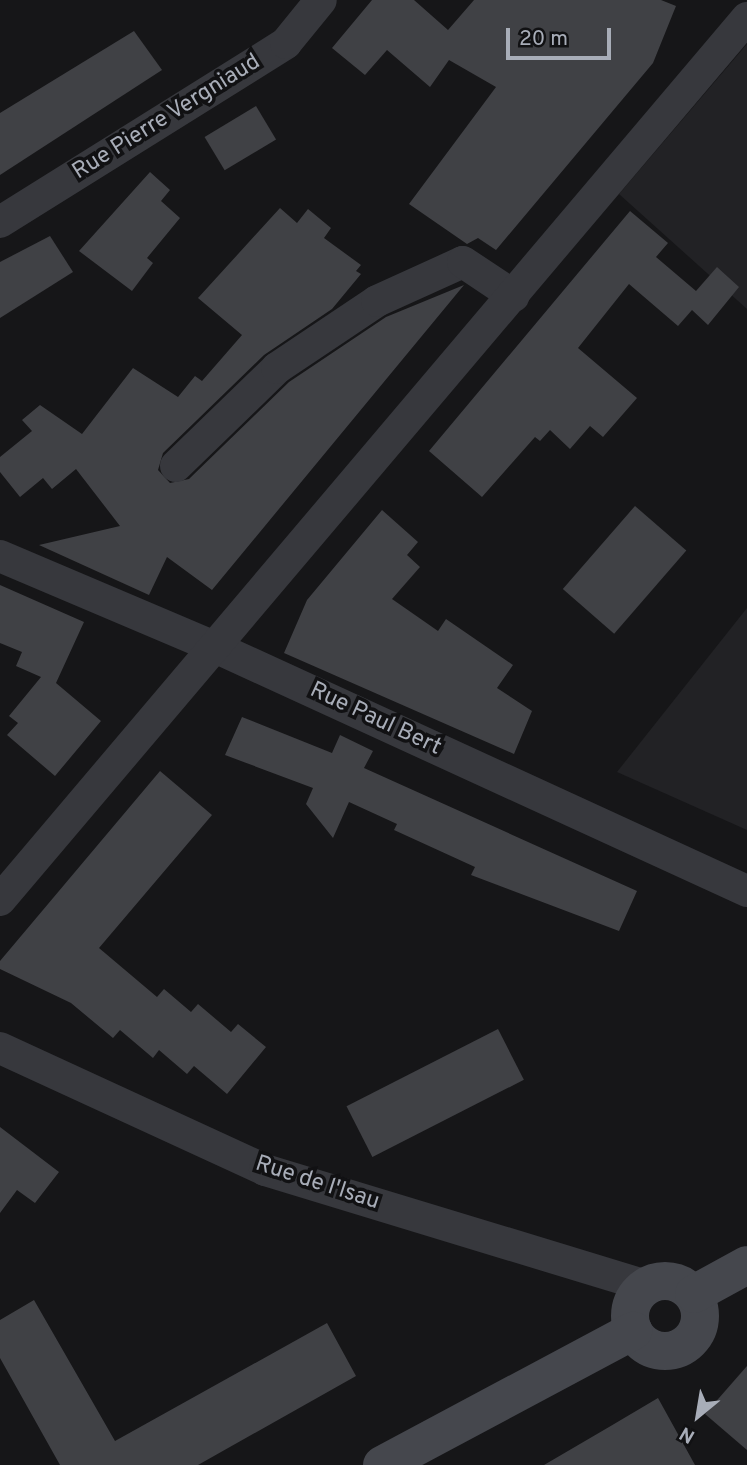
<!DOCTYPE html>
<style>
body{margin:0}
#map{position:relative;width:747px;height:1465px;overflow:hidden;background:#161618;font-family:Overpass,sans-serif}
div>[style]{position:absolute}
.built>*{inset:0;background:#222225}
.building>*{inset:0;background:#404145;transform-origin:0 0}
.minor>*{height:32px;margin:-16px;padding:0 16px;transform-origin:16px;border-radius:16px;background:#37383d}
.secondary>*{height:38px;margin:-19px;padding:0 19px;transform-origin:19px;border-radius:19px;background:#45474d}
.secondary>.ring{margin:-19px;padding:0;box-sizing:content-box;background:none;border:38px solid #45474d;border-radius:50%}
span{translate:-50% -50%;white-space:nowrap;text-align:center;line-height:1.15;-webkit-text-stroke:7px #111113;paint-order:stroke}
.street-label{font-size:23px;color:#a8adb8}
.north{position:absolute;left:663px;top:1381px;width:70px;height:70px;-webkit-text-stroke:5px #111113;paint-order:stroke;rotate:210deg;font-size:19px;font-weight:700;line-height:28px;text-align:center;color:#a8adb8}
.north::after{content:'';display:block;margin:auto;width:24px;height:32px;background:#a8adb8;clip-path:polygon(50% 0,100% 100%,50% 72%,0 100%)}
.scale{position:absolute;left:506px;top:28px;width:105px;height:32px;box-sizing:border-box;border:4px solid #a8adb8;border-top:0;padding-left:9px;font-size:21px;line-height:24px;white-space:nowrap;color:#a8adb8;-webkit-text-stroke:5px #111113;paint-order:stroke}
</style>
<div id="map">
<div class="built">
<i style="clip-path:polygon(747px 44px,747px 309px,619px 194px)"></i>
<i style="clip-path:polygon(747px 608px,747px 830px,617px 772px)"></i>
</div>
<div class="building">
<i style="clip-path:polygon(372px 0,414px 0,448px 30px,474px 0,661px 0,676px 6px,653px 63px,496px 250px,478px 238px,467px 244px,409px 204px,496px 87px,449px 60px,430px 87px,387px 50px,365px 75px,332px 48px)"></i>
<i style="clip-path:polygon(134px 31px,162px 70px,0 175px,0 113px)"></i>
<i style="left:256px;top:106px;width:39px;height:60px;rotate:59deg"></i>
<i style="clip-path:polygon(150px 172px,170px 190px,161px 201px,180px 218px,147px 258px,153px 263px,132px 291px,79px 251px)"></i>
<i style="clip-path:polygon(280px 208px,297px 223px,308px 209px,331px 228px,324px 238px,361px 265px,356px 271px,361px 274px,332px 309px,264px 355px,163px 453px,158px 470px,170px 483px,189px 479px,289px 382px,386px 317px,464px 285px,212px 590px,167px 557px,149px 595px,39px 545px,120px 526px,76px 469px,52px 489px,43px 478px,20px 497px,0 472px,0 457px,32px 431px,22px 420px,40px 405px,82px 434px,133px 368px,178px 397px,195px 376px,202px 381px,242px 335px,198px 298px)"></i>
<i style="clip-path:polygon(630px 211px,668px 243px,656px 257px,696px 291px,717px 267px,739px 287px,708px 325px,692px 310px,678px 326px,629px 284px,578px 348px,637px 398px,603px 437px,590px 426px,570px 449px,550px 430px,540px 441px,535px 437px,482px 497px,429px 451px)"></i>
<i style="clip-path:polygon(50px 236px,73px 272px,0 318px,0 262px)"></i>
<i style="left:635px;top:506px;width:68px;height:110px;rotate:41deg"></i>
<i style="clip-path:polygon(382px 510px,418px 542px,407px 555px,420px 567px,392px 599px,438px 631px,446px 619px,513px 665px,497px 688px,532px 711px,514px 754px,284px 653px,307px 600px)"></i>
<i style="clip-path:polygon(0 585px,84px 622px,56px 683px,101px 721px,55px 776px,7px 735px,18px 723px,9px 716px,41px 677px,16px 666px,22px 652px,0 643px)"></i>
<i style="clip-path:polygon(242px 717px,332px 753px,340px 735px,373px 751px,364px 768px,637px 891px,619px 931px,471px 875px,475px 867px,394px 830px,397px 824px,349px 802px,333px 838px,306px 804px,313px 788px,225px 755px)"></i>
<i style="clip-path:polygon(160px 771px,212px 815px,99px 948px,157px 997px,164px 989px,191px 1012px,198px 1004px,231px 1032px,238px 1024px,266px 1047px,227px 1094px,194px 1066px,187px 1074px,159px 1050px,153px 1058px,120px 1030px,113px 1038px,71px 1003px,0 969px,0 961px)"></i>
<i style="left:498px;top:1029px;width:57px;height:170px;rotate:63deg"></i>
<i style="clip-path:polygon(0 1127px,59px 1172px,35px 1203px,17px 1190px,0 1213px)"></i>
<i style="clip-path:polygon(34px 1300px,115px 1441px,327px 1323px,356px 1376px,198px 1465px,60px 1465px,0 1358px,0 1320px)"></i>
<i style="clip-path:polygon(747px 1366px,747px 1450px,705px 1414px)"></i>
<i style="clip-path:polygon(658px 1398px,695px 1465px,544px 1465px,609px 1427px)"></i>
</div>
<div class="minor">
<i style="left:0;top:222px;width:337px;rotate:-32deg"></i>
<i style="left:286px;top:43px;width:55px;rotate:-50.9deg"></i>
<i style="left:176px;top:466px;width:141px;rotate:-44.1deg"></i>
<i style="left:277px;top:368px;width:120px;rotate:-33.8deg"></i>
<i style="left:377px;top:301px;width:94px;rotate:-24.4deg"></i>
<i style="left:463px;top:262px;width:61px;rotate:33.7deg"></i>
<i style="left:0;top:556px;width:236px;rotate:23deg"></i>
<i style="left:217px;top:648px;width:583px;rotate:24.63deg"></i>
<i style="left:0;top:900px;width:1156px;rotate:-49.74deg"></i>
<i style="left:0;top:1048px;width:292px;rotate:24.7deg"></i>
<i style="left:265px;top:1170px;width:398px;rotate:16.9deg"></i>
</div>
<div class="secondary">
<i class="ring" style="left:630px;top:1281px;width:32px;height:32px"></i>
<i style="left:694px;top:1294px;width:60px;rotate:-28.7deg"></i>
<i style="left:382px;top:1465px;width:285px;rotate:-28.1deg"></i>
</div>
<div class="street-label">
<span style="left:167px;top:118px;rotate:-32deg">Rue Pierre Vergniaud</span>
<span style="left:375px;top:720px;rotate:25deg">Rue Paul Bert</span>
<span style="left:317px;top:1184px;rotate:18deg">Rue de l'Isau</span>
</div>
<div class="north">N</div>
<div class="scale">20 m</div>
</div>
